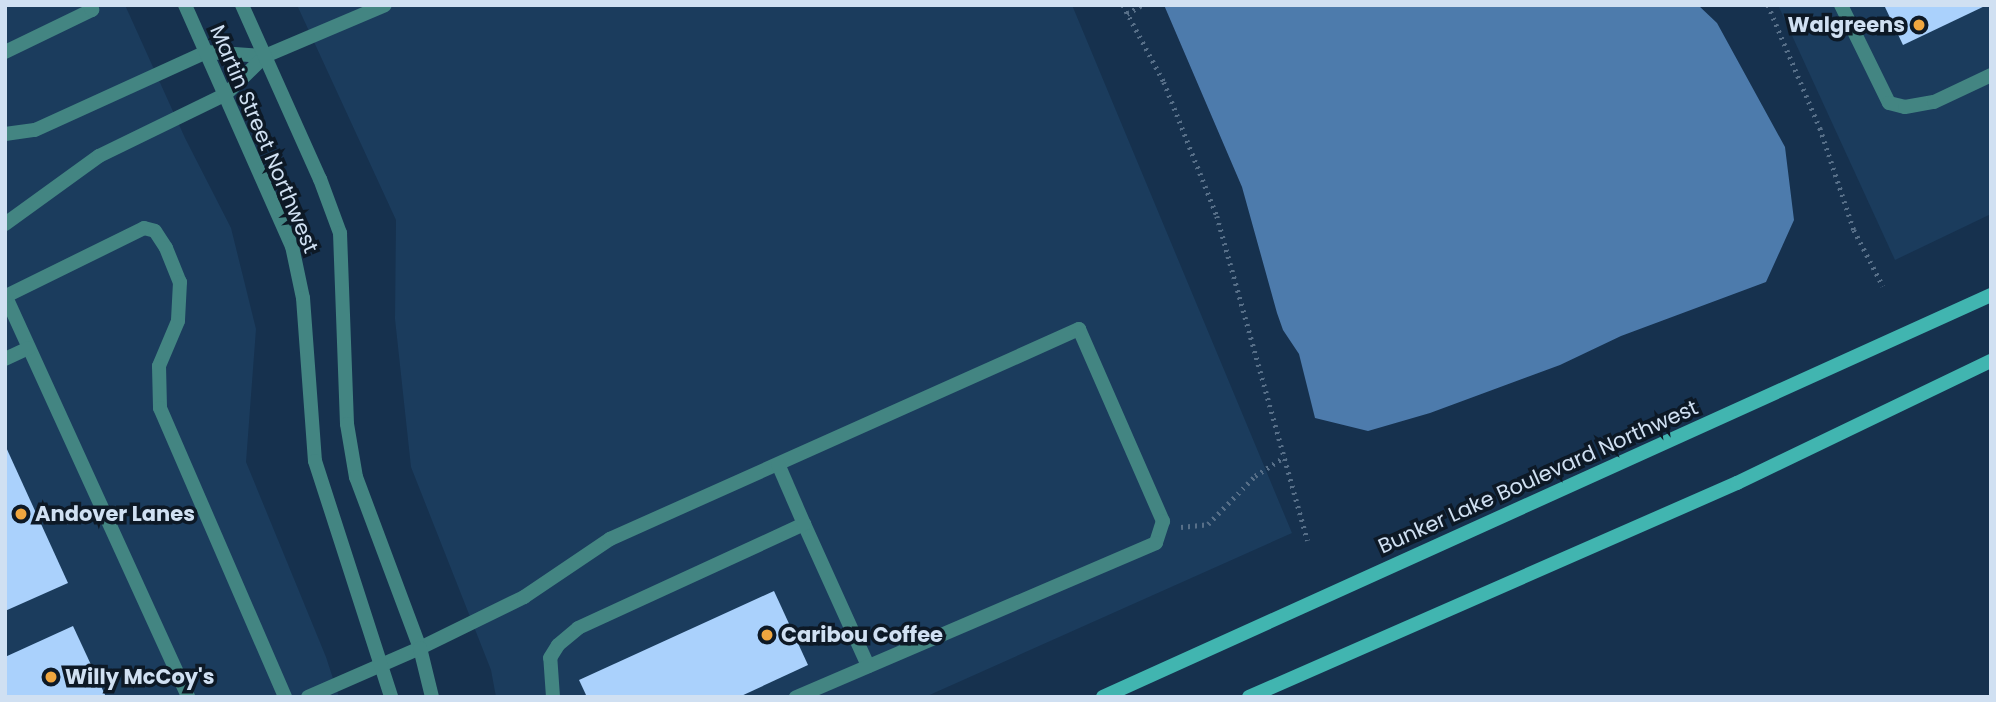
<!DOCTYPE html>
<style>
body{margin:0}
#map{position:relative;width:1996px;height:702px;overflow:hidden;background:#16314e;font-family:Poppins,sans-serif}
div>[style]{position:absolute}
.built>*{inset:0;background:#1b3c5d}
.water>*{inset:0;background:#4d7bac}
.building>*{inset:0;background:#aad1fc}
.path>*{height:4.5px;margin-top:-2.25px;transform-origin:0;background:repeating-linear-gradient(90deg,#576f88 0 2px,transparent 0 7px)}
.service>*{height:14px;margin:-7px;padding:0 7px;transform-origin:7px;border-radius:7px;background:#438582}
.minor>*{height:14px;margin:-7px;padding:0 7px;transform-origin:7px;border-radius:7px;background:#438582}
.secondary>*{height:14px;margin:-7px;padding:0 7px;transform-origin:7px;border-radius:7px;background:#41b5b0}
.dots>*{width:19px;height:19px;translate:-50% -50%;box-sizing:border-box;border:4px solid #0d1926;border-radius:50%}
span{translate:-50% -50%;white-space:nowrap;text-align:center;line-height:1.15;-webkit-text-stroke:7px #0d1926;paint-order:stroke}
.poi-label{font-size:21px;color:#d0e0f2;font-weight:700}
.right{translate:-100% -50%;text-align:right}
.left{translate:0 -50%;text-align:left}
.street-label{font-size:21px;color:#d0e0f2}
.frame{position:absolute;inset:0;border:7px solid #d0e0f2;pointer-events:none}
</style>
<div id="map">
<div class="built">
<i style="clip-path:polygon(5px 5px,125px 5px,185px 138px,231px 228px,256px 329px,246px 462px,326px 657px,339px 697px,5px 697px)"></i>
<i style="clip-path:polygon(297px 5px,1072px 5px,1292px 533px,925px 697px,496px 697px,491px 670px,411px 467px,395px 319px,396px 220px)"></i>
<i style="clip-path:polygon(1778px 5px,1991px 5px,1991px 214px,1895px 260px)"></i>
</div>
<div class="water">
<i style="clip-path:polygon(1164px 5px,1698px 5px,1717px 23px,1785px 147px,1794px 220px,1766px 282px,1621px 336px,1560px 365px,1430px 413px,1368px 431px,1315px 418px,1299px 354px,1283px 330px,1277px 313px,1242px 187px)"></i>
</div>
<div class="building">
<i style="clip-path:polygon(1884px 5px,1987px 5px,1903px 45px)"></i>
<i style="clip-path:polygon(5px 445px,68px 583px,5px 611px)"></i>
<i style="clip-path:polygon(774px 591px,808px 665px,739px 697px,587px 697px,579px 680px)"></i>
<i style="clip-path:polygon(73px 626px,106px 697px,5px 697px,5px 657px)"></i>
</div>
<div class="path">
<i style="left:1123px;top:5px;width:87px;rotate:62deg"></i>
<i style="left:1164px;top:82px;width:144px;rotate:68.4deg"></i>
<i style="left:1217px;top:216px;width:337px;rotate:74.4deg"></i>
<i style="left:1768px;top:5px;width:134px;rotate:67.1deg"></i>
<i style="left:1820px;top:128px;width:108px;rotate:71.6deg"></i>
<i style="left:1854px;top:230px;width:63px;rotate:62.6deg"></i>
<i style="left:1127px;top:14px;width:17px;rotate:-31deg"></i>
<i style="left:1181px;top:527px;width:27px;rotate:-6deg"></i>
<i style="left:1208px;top:524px;width:67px;rotate:-45.6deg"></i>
<i style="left:1255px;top:476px;width:35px;rotate:-33deg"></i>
</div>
<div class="service">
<i style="left:1841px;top:5px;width:109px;rotate:63.9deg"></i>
<i style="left:1889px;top:103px;width:16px;rotate:14deg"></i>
<i style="left:1905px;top:107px;width:29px;rotate:-10deg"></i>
<i style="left:1934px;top:102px;width:63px;rotate:-25.3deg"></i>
<i style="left:5px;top:52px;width:97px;rotate:-25.8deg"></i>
<i style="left:92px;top:10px;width:5px;rotate:-112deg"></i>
<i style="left:5px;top:134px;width:30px;rotate:-8deg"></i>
<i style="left:35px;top:130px;width:188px;rotate:-24.5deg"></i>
<i style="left:206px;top:52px;width:59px;rotate:3.9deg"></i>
<i style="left:5px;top:224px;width:116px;rotate:-35.9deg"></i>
<i style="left:99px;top:156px;width:141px;rotate:-26deg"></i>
<i style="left:226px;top:94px;width:54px;rotate:-44.3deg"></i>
<i style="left:265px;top:56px;width:130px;rotate:-23deg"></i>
<i style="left:5px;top:295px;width:442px;rotate:65.5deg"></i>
<i style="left:6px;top:296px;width:154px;rotate:-26.2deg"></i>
<i style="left:144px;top:228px;width:11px;rotate:15deg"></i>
<i style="left:155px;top:231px;width:20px;rotate:57deg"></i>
<i style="left:166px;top:248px;width:37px;rotate:68deg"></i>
<i style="left:180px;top:282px;width:39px;rotate:93deg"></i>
<i style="left:178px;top:321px;width:49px;rotate:112.9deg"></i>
<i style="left:159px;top:366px;width:42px;rotate:88.6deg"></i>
<i style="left:160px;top:408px;width:315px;rotate:66.6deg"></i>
<i style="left:5px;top:359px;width:26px;rotate:-25deg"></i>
<i style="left:804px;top:524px;width:156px;rotate:65.7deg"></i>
<i style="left:308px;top:697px;width:122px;rotate:-23.6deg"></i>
<i style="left:420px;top:648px;width:116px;rotate:-26.1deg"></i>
<i style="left:524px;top:597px;width:104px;rotate:-34deg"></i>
<i style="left:610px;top:539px;width:514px;rotate:-24.12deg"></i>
<i style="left:1079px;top:329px;width:210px;rotate:66.4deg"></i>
<i style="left:1163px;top:521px;width:23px;rotate:108deg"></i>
<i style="left:1156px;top:543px;width:392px;rotate:156.8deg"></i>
<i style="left:553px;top:697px;width:39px;rotate:-94deg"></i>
<i style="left:550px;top:658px;width:15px;rotate:-58deg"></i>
<i style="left:558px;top:645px;width:26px;rotate:-40deg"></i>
<i style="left:578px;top:628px;width:249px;rotate:-24.7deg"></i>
<i style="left:804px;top:524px;width:65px;rotate:-113.4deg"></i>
</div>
<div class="minor">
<i style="left:185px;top:5px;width:264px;rotate:66.1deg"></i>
<i style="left:292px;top:246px;width:53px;rotate:78.1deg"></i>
<i style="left:303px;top:298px;width:163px;rotate:85.8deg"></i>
<i style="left:315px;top:461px;width:248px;rotate:72.1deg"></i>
<i style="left:242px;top:5px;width:191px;rotate:65.9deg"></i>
<i style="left:320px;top:179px;width:58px;rotate:69.7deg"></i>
<i style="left:340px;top:233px;width:191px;rotate:87.9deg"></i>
<i style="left:347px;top:424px;width:54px;rotate:80.4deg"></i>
<i style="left:356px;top:477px;width:183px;rotate:69.5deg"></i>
<i style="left:420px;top:648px;width:50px;rotate:76.2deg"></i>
</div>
<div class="secondary">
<i style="left:1103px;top:697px;width:975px;rotate:-24.36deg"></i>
<i style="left:1249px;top:697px;width:533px;rotate:-23.68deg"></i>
<i style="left:1737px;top:483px;width:282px;rotate:-25.7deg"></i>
</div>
<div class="dots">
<i style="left:1919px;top:25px;background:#f0a63f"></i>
<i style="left:21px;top:514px;background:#f0a63f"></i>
<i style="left:767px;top:635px;background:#f0a63f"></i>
<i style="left:51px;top:677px;background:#f0a63f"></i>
</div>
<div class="poi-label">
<span class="right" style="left:1905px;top:25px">Walgreens</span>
<span class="left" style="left:35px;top:514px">Andover Lanes</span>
<span class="left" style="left:781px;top:635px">Caribou Coffee</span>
<span class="left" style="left:65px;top:677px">Willy McCoy's</span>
</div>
<div class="street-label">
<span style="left:264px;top:139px;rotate:67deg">Martin Street Northwest</span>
<span style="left:1538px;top:477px;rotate:-24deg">Bunker Lake Boulevard Northwest</span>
</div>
<div class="frame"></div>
</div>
